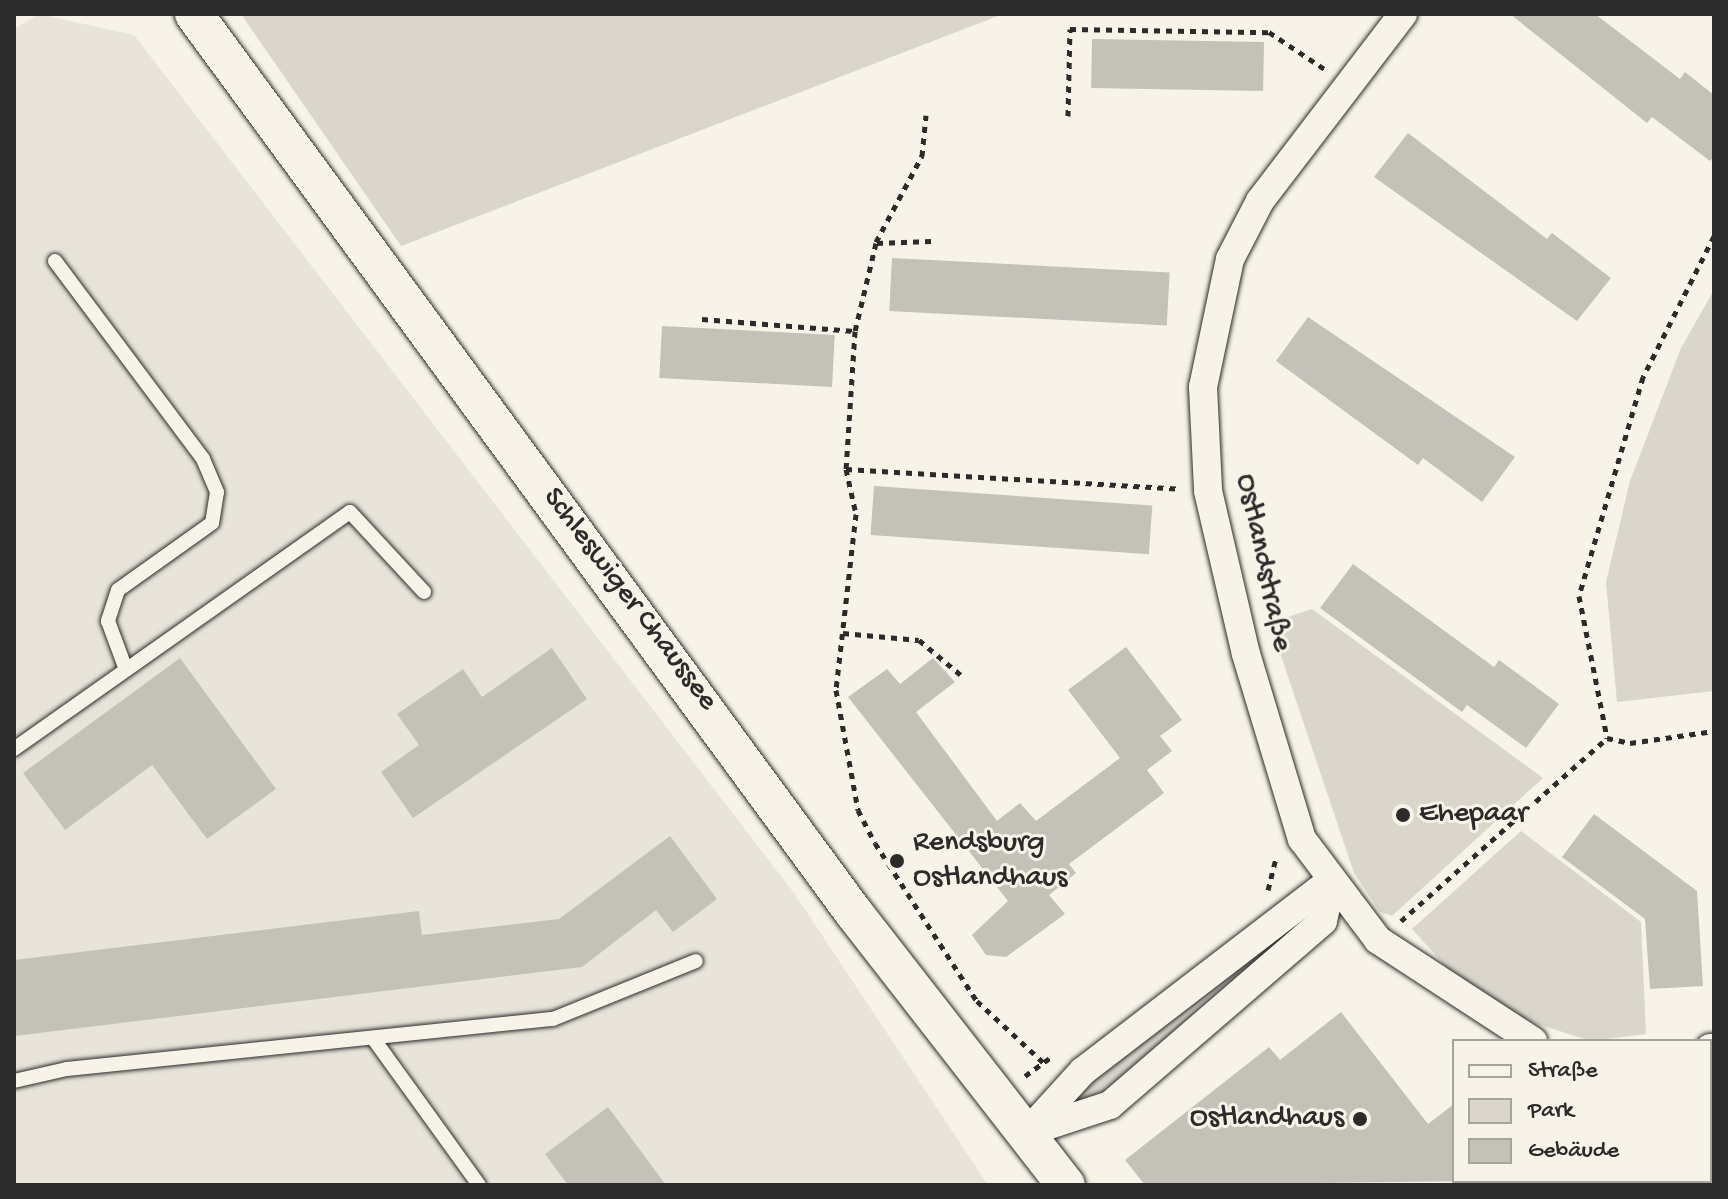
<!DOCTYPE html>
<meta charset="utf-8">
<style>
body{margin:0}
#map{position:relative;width:1728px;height:1199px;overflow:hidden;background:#f7f3e8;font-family:"Gochi Hand",sans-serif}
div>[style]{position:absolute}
.built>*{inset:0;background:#e8e4da}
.green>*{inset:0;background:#dad6cc}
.building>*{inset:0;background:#c4c1b9;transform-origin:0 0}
.path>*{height:5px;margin-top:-2.5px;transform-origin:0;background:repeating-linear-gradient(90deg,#2b2b2b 0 6px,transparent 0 12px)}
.roads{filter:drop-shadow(0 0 2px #2b2b2b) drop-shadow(0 0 2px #2b2b2b)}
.lane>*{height:14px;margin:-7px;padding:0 7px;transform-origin:7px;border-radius:7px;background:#f7f3e8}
.street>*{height:28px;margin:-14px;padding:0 14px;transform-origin:14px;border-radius:14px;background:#f7f3e8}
.secondary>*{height:38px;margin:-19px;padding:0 19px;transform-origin:19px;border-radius:19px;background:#f7f3e8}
.dots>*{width:22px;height:22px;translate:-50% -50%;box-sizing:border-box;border:4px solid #f7f3e8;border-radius:50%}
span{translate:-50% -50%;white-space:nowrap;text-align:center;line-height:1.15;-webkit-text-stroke:6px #f7f3e8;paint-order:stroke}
.street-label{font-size:30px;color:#2b2b2b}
.poi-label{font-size:30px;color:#2b2b2b}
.left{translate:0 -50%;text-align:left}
.right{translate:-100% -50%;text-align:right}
.frame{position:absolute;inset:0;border:16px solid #2b2b2b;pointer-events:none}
.legend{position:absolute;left:1452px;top:1039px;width:260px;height:144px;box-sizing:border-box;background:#f7f3e8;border:2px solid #a5a39c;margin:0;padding:10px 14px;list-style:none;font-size:24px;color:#2b2b2b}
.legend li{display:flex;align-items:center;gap:16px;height:40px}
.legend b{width:40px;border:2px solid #a5a39c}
</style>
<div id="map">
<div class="built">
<i style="clip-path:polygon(39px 14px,134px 35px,794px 893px,988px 1185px,14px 1185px,14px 29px)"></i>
</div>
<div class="green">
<i style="clip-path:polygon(241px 14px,1003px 14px,401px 246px)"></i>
<i style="clip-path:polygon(1714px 290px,1714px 691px,1617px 702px,1606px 582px,1630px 481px,1681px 348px)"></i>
<i style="clip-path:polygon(1312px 609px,1543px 778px,1392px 916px,1380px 912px,1354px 873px,1270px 623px)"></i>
<i style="clip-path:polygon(1521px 831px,1641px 922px,1646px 1034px,1591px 1041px,1531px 1022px,1459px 981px,1412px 929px)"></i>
<i style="clip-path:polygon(1332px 880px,1320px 923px,1113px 1102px,1035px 1129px)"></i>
</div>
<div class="building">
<i style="clip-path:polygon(1510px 14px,1595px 14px,1680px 79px,1685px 72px,1714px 95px,1714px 156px,1710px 161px,1652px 117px,1647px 123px)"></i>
<i style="left:1092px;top:39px;width:172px;height:49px;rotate:1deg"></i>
<i style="clip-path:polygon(1408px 133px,1547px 239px,1552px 233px,1611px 278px,1577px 321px,1374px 177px)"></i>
<i style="left:892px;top:258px;width:278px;height:53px;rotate:3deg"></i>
<i style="clip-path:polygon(1308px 317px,1515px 457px,1482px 502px,1423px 458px,1418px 465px,1276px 361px)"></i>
<i style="left:662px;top:326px;width:173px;height:52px;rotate:3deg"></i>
<i style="left:874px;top:486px;width:279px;height:49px;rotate:4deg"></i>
<i style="clip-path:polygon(1353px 564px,1494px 667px,1499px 660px,1559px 704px,1526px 748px,1467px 705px,1462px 712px,1320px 608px)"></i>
<i style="clip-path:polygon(1126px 647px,1182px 720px,1160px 736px,1172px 751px,1147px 770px,1164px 793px,1069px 864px,1076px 873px,1049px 895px,1065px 914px,1006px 957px,986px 955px,972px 935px,1008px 901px,848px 697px,887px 669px,900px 684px,933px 658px,955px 682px,916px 712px,997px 821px,1020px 803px,1036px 821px,1120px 758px,1068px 690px)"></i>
<i style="clip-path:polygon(552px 648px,587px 699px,413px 818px,381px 772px,419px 745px,397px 714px,463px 669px,482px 697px)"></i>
<i style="clip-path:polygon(180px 658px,276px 789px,207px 839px,152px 765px,65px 830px,23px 773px)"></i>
<i style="clip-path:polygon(1594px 814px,1697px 891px,1703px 986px,1650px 989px,1645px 919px,1562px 857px)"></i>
<i style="clip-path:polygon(670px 836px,717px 899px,673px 932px,656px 910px,582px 967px,14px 1036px,14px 960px,419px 911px,422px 935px,559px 919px)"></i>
<i style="clip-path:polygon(1341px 1012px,1428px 1124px,1454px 1104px,1454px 1181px,1479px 1181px,1145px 1185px,1125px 1160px,1269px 1047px,1280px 1060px)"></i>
<i style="clip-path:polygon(608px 1107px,666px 1185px,568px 1185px,545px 1154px)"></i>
<i style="clip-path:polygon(1710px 1167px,1714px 1185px,1665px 1185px,1710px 1181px)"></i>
</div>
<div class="path">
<i style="left:1068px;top:116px;width:87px;rotate:-88.7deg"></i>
<i style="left:1070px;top:29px;width:199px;rotate:0.9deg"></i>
<i style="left:1269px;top:32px;width:69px;rotate:33.7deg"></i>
<i style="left:1714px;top:236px;width:158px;rotate:116.7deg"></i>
<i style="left:1643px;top:377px;width:228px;rotate:106.3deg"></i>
<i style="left:1579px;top:596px;width:145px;rotate:78.8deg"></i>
<i style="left:1607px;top:738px;width:24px;rotate:12deg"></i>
<i style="left:1630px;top:743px;width:85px;rotate:-8.1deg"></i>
<i style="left:931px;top:241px;width:55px;rotate:177.9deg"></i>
<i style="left:876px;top:243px;width:90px;rotate:103.4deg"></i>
<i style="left:855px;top:331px;width:138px;rotate:93.7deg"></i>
<i style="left:846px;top:469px;width:46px;rotate:77.5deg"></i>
<i style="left:856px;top:514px;width:177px;rotate:96.5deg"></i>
<i style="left:836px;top:690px;width:122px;rotate:79.6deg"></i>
<i style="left:858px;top:810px;width:37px;rotate:63deg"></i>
<i style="left:875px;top:843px;width:188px;rotate:57.2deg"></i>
<i style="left:977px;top:1001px;width:91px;rotate:42.8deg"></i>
<i style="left:876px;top:242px;width:98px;rotate:-61.9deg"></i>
<i style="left:922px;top:156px;width:41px;rotate:-84.4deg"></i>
<i style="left:702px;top:319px;width:153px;rotate:4.5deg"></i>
<i style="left:846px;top:469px;width:335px;rotate:3.4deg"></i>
<i style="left:843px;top:633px;width:76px;rotate:5.3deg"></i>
<i style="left:919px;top:640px;width:56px;rotate:39.9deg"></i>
<i style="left:1268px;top:890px;width:34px;rotate:-76deg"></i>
<i style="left:1401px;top:921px;width:276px;rotate:-41.6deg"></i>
<i style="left:1025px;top:1076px;width:34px;rotate:-36deg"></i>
</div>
<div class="roads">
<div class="lane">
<i style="left:55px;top:261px;width:247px;rotate:53.2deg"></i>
<i style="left:203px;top:459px;width:36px;rotate:67deg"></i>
<i style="left:217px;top:492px;width:31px;rotate:99deg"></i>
<i style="left:212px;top:523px;width:115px;rotate:144.5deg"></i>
<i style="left:118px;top:590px;width:33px;rotate:108deg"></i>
<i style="left:108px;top:621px;width:49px;rotate:69.7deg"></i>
<i style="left:14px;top:749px;width:411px;rotate:-35.2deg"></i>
<i style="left:350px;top:512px;width:109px;rotate:47.2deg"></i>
<i style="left:373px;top:1038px;width:181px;rotate:54.2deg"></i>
<i style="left:14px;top:1081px;width:54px;rotate:-12.8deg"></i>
<i style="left:67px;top:1069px;width:489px;rotate:-5.9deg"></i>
<i style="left:553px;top:1019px;width:154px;rotate:-22.1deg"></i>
</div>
<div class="street">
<i style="left:1403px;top:14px;width:235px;rotate:127.4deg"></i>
<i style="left:1260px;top:201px;width:65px;rotate:117.3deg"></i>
<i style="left:1230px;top:259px;width:131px;rotate:101.9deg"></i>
<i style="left:1203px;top:387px;width:104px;rotate:87.2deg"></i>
<i style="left:1208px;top:491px;width:167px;rotate:76.9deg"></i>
<i style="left:1246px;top:654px;width:193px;rotate:73.2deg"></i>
<i style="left:1302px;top:839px;width:126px;rotate:53deg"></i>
<i style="left:1378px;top:940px;width:185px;rotate:33.1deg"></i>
<i style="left:1710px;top:1048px;width:4px"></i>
<i style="left:1031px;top:1128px;width:77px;rotate:-47.6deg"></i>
<i style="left:1083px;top:1071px;width:314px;rotate:-37.5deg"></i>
<i style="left:1028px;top:1132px;width:86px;rotate:-18.2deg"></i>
<i style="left:1110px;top:1105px;width:281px;rotate:-40.8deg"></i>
<i style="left:1323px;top:921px;width:42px;rotate:-77.6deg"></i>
<i style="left:1595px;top:1181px;width:4px;rotate:63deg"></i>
</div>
<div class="secondary">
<i style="left:194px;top:14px;width:1115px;rotate:53.72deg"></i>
<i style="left:854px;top:913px;width:345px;rotate:52.1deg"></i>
</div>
</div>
<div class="dots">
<i style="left:1403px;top:815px;background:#2b2b2b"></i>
<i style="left:897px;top:861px;background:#2b2b2b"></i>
<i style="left:1360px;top:1119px;background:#2b2b2b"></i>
</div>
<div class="street-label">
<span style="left:1262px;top:563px;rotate:78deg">Ostlandstraße</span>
<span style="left:629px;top:600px;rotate:53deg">Schleswiger Chaussee</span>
</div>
<div class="poi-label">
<span class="left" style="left:1419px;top:815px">Ehepaar</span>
<span class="left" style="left:913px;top:861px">Rendsburg<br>Ostlandhaus</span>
<span class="right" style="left:1344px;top:1119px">Ostlandhaus</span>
</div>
<div class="frame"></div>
<ul class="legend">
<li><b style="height:10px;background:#f7f3e8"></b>Straße</li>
<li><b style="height:22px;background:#dad6cc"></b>Park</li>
<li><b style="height:22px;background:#c4c1b9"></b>Gebäude</li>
</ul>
</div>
